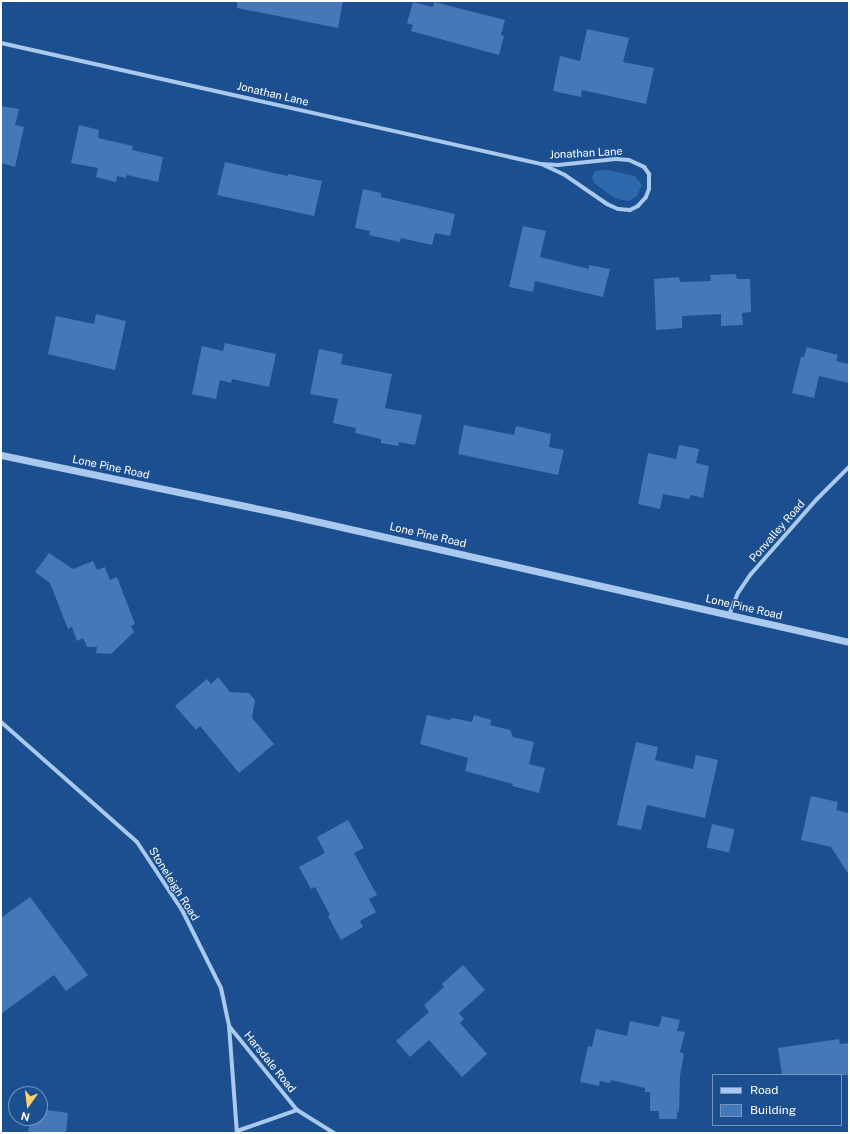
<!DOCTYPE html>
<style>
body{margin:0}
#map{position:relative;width:850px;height:1134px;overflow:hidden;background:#1b4f8f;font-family:"Public Sans",sans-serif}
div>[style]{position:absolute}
.green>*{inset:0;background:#2e69ad}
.building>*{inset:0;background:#4478b7;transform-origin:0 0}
.minor>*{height:4px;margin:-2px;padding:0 2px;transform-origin:2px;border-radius:2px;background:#a9c9ee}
.tertiary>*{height:7px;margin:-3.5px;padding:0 3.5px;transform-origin:3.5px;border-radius:3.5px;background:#a9c9ee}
span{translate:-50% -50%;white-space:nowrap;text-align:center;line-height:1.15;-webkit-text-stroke:3px #1b4f8f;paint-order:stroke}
.street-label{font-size:11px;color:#fff}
.frame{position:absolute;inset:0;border:2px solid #fff;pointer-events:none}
.legend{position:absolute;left:712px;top:1074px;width:130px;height:52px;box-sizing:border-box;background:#1b4f8f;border:1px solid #7695bc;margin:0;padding:5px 7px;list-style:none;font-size:12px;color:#fff}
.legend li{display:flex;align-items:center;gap:8px;height:20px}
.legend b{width:20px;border:1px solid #7695bc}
.north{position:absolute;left:8px;top:1086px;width:40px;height:40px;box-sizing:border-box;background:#1b4f8f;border:1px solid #7695bc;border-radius:50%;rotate:194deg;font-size:11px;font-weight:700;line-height:16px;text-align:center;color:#fff}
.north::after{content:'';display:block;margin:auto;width:14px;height:18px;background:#ffd166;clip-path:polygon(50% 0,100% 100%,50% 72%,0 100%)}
</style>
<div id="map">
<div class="green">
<i style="clip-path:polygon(608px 170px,635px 176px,642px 185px,637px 196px,629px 201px,622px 200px,613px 197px,594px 183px,592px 177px,595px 171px)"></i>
</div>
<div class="building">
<i style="clip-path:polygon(237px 1px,343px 1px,338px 28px,237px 8px)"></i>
<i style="clip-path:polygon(413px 2px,433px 7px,434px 2px,505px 20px,501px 35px,504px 36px,499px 55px,411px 31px,413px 25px,407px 23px)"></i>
<i style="clip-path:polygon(587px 29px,629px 38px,623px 62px,654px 68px,646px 104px,582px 90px,581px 97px,553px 91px,560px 56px,580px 61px)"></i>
<i style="clip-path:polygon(1px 106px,19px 109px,15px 125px,24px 127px,15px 167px,1px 163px)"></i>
<i style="clip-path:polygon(79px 125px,99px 130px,98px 138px,133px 146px,132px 150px,163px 157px,158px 182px,127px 175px,126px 178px,117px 176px,116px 182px,96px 177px,98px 168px,71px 163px)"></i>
<i style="clip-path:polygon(225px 162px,288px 176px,288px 174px,322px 181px,314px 216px,217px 195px)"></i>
<i style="clip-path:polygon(363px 189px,381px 193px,381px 197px,455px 214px,450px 236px,435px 233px,432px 245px,401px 238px,400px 242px,369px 235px,370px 231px,355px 228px)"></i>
<i style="clip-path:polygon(523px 226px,546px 231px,540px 257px,589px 269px,589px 265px,610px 269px,603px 297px,535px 281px,533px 292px,509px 287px)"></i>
<i style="clip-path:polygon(736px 274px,737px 279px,750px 279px,751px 312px,742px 313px,743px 325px,721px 326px,721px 314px,682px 316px,682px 328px,656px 330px,654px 279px,679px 277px,680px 282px,711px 281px,710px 275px)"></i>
<i style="clip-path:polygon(96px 314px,126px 321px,115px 370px,48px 354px,56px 316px,94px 324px)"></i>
<i style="clip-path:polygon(225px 343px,276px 354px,269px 387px,232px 379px,231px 383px,220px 380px,216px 399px,192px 394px,202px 346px,223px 351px)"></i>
<i style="clip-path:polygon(807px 347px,838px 355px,836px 361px,849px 364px,849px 383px,819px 376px,814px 398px,792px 393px,801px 357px,804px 357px)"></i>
<i style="clip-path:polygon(319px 349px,343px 354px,341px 364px,392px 374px,385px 408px,422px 415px,415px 445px,399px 442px,398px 446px,381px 443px,381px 439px,355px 433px,356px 428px,333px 423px,338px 399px,310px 394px)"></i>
<i style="clip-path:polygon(464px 425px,514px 435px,516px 426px,551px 434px,549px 447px,564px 450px,558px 475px,458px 454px)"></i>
<i style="clip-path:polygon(679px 445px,699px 449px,696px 463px,709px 466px,703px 498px,691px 495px,689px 499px,663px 494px,660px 509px,638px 504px,648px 453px,676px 459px)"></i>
<i style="clip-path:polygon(49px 553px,73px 569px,93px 561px,97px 570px,105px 567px,110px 580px,117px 577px,135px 624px,131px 626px,134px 632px,111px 654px,96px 653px,97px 647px,87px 647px,83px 638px,77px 641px,72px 627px,68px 629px,50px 583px,35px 572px)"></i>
<i style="clip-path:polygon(218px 677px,230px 692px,249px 693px,255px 700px,252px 718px,274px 744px,239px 773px,200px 726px,196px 730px,175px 706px,207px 679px,211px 684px)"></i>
<i style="clip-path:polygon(427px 715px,449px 720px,453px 718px,472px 722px,474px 715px,491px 720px,490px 725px,510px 730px,513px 737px,534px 742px,529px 764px,545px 768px,539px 793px,512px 786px,513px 784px,465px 771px,468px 758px,420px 744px)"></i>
<i style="clip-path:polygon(636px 742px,658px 747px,655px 760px,693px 769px,696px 755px,718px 760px,705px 818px,647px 805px,641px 830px,617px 825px)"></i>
<i style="clip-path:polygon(811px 796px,838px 802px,836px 810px,849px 813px,849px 875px,831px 847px,801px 840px)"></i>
<i style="clip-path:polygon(348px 820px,364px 848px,354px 853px,377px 895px,369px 899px,376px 912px,360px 921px,363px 927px,341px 940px,328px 916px,330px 915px,315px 887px,311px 889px,299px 867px,325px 853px,317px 837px)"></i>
<i style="left:712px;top:824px;width:23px;height:24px;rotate:13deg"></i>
<i style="clip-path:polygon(30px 897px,88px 975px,66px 991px,54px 975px,1px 1014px,1px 918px)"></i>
<i style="clip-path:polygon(463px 965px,485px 990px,459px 1013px,464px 1019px,460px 1023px,487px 1054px,462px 1077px,429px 1040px,410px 1057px,396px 1041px,429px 1012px,424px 1005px,444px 987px,442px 984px)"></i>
<i style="clip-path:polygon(662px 1016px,680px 1020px,677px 1031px,685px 1032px,680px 1052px,684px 1054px,680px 1076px,679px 1112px,677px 1111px,677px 1119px,659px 1119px,659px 1111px,650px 1111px,650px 1092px,645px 1092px,645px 1088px,611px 1080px,610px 1083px,600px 1081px,599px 1086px,580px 1082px,588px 1046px,592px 1047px,596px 1029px,627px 1036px,630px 1021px,659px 1027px)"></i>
<i style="clip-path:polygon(839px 1039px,840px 1044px,849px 1043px,849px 1075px,782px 1075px,778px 1048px)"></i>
<i style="clip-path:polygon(40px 1109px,68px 1113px,66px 1133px,28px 1133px,30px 1118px,40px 1118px)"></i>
</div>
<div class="minor">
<i style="left:1px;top:43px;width:553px;rotate:12.63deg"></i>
<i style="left:541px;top:164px;width:17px;rotate:3deg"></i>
<i style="left:558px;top:165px;width:58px;rotate:-5.9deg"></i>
<i style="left:616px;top:159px;width:13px;rotate:4deg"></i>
<i style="left:629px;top:160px;width:17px;rotate:25deg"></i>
<i style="left:644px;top:167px;width:9px;rotate:54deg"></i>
<i style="left:649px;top:174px;width:15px;rotate:90deg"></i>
<i style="left:649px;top:189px;width:9px;rotate:111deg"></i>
<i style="left:646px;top:197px;width:12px;rotate:132deg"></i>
<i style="left:638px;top:206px;width:9px;rotate:153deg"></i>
<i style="left:630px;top:210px;width:12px;rotate:-175deg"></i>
<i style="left:618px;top:209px;width:12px;rotate:-156deg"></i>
<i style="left:607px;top:204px;width:51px;rotate:-145.4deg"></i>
<i style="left:565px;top:175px;width:26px;rotate:-155deg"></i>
<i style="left:729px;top:615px;width:24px;rotate:-68deg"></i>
<i style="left:738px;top:593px;width:23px;rotate:-56deg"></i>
<i style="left:751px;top:574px;width:100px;rotate:-48.7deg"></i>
<i style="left:817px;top:499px;width:45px;rotate:-45deg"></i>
<i style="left:1px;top:722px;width:181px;rotate:41.4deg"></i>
<i style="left:137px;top:842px;width:82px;rotate:56.5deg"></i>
<i style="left:182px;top:910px;width:87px;rotate:63.4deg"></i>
<i style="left:221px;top:988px;width:38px;rotate:78deg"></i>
<i style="left:229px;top:1025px;width:108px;rotate:85.8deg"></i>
<i style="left:229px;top:1026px;width:108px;rotate:51deg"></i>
<i style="left:237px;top:1131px;width:64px;rotate:-19.3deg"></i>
<i style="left:297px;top:1110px;width:44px;rotate:31.9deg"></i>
</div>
<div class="tertiary">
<i style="left:1px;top:455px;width:289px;rotate:11.8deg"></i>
<i style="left:284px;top:514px;width:579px;rotate:12.76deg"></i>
</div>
<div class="street-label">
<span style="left:273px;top:94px;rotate:13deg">Jonathan Lane</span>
<span style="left:586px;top:153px;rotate:-3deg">Jonathan Lane</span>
<span style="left:111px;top:467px;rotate:12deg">Lone Pine Road</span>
<span style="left:777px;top:531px;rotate:-49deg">Ponvalley Road</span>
<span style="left:428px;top:535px;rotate:13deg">Lone Pine Road</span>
<span style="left:744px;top:607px;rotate:13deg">Lone Pine Road</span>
<span style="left:174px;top:884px;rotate:58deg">Stoneleigh Road</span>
<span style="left:270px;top:1062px;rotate:51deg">Harsdale Road</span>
</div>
<div class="frame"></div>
<ul class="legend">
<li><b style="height:5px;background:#a9c9ee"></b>Road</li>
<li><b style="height:11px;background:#4478b7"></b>Building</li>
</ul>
<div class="north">N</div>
</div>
